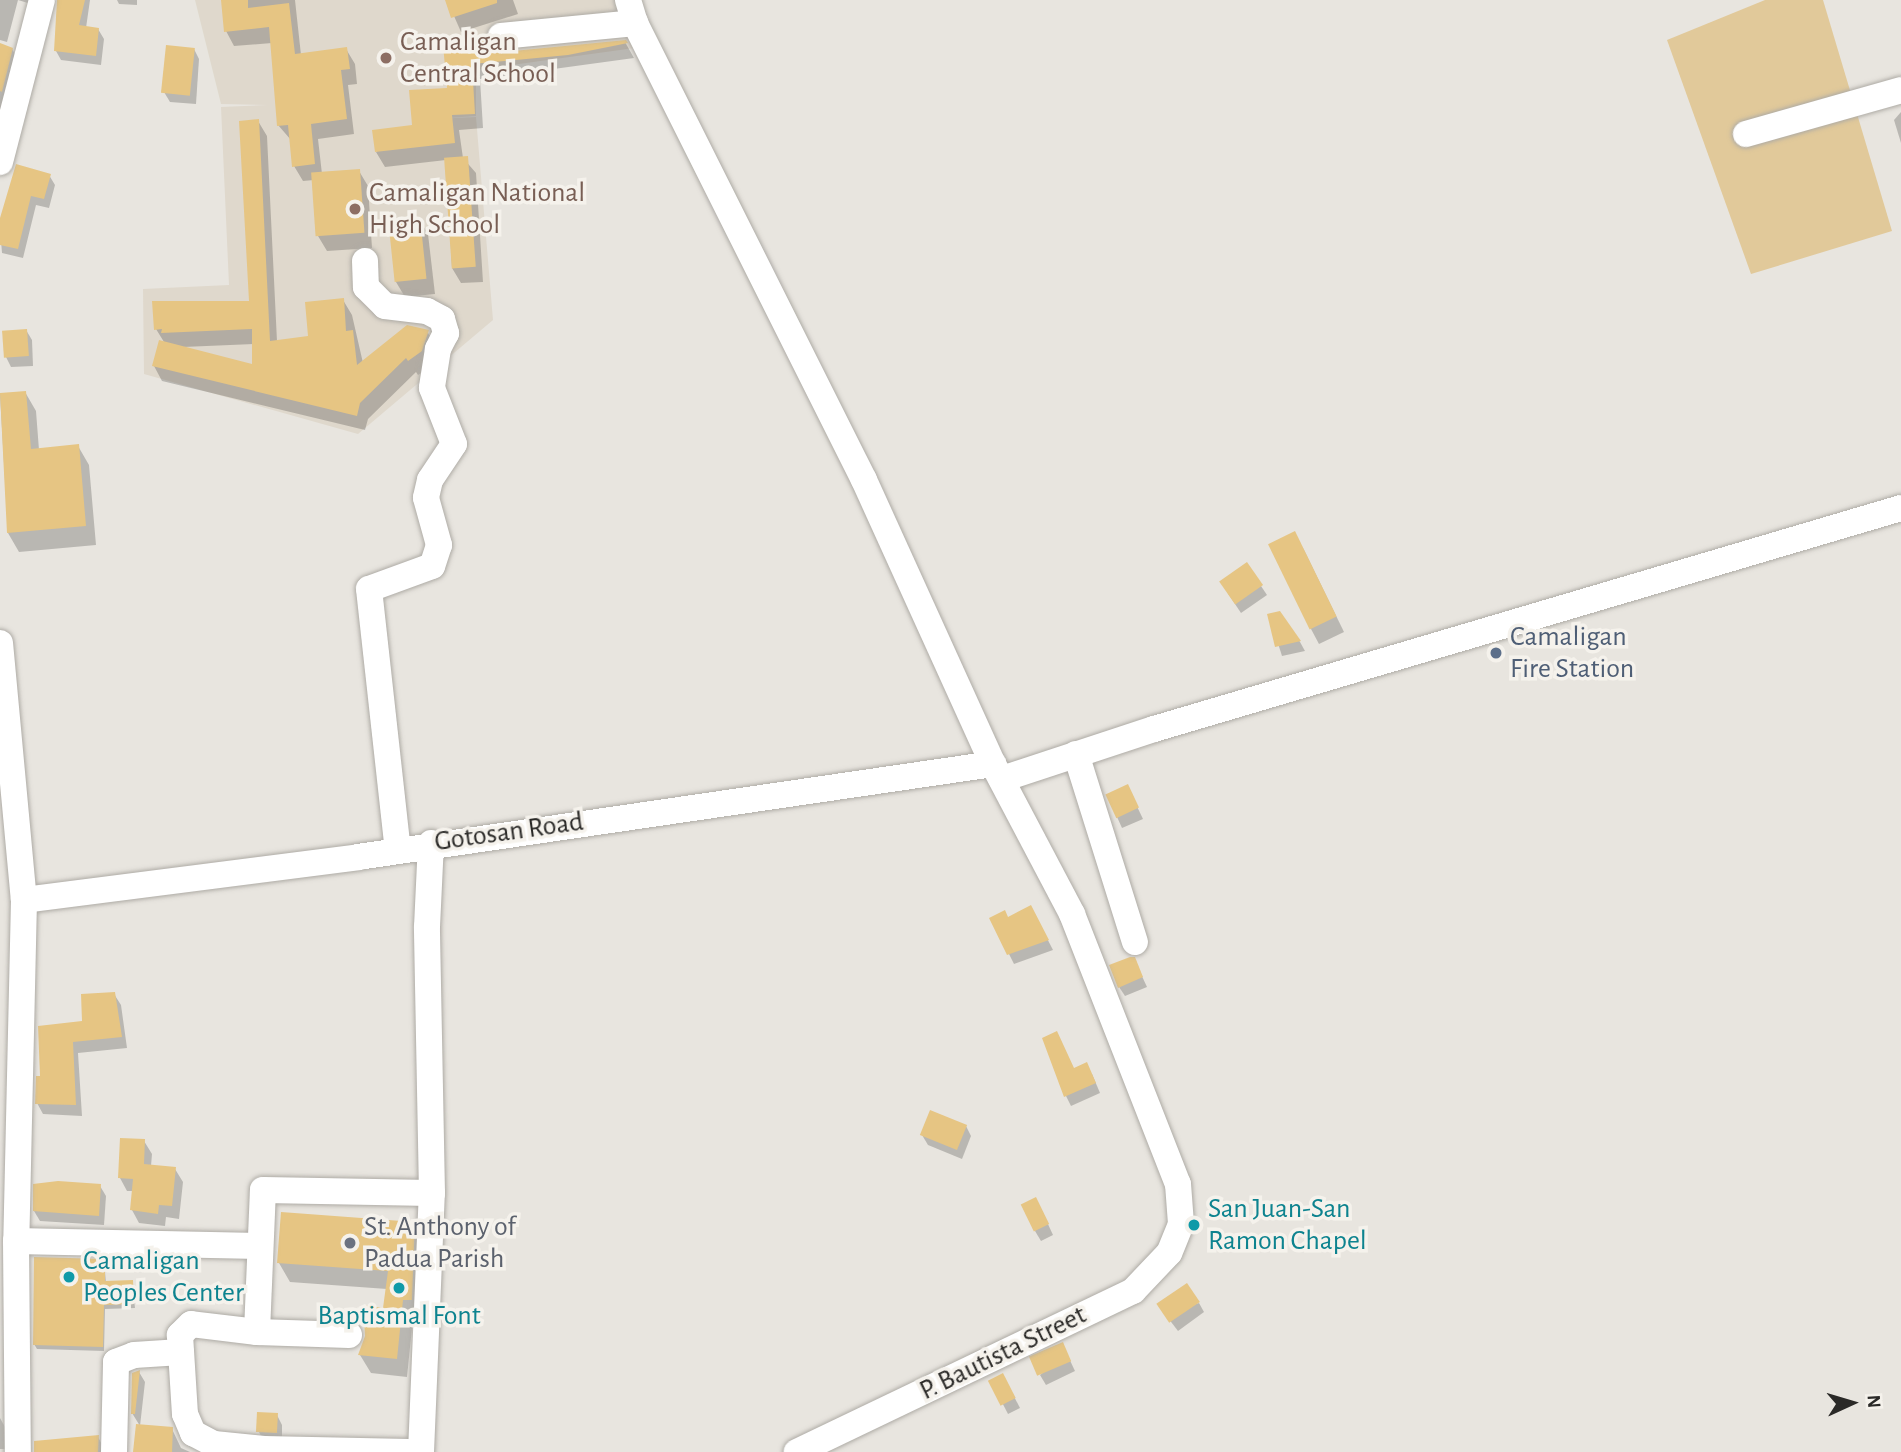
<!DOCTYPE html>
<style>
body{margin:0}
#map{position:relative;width:1901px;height:1452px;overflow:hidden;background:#e8e5df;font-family:"Alegreya Sans",sans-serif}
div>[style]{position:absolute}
.built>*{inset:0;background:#dfd8cc}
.green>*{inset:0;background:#e1c99a}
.shadow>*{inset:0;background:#0003}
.building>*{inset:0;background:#e6c583;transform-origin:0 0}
.roads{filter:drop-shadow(0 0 2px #aeaba5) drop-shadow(0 0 2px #aeaba5)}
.minor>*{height:26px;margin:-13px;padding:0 13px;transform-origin:13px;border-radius:13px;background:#fff}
.dots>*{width:19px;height:19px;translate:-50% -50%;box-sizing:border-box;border:4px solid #f5f2ec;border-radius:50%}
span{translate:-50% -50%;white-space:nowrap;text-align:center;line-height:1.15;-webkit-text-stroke:7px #f5f2ec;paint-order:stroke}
.education-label{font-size:28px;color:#785e54}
.left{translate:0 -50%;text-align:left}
.service-label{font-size:28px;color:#4e5e75}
.street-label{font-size:28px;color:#2a2927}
.culture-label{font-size:28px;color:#0d838f}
.worship-label{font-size:28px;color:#5b616d}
.north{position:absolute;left:1817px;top:1368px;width:70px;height:70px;-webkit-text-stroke:5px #f5f2ec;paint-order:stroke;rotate:86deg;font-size:19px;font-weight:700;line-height:28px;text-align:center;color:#2a2927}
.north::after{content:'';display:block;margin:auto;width:24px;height:32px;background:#2a2927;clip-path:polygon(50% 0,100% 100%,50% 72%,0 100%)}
</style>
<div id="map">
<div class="built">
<i style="clip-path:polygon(195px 0,632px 0,649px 46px,476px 70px,476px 116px,434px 119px,476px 117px,493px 320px,358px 434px,144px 374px,143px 289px,229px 285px,221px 107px,268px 105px,221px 104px)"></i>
</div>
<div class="green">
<i style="clip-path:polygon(1765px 0,1823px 0,1892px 231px,1751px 274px,1667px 40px)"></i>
</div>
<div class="shadow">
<i style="clip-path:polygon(0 0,32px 0,31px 4px,18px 0,7px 42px,0 40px)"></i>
<i style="clip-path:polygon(61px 0,90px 0,86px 28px,98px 29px,104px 39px,101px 65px,61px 60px,56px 51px)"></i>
<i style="clip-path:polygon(117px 0,137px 0,137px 5px,119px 4px)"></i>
<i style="clip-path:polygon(223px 0,295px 0,301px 55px,346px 49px,355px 64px,357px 84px,348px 85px,354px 134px,318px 139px,322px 174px,359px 171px,368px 186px,372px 248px,327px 251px,318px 236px,314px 180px,303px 181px,294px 166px,291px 140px,278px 125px,272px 43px,234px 46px,226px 31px)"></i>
<i style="clip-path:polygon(447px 0,513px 0,518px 14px,461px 32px)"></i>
<i style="clip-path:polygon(625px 42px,634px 58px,480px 79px,483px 128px,459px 130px,463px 158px,476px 173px,483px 282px,461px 283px,452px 268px,446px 160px,385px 167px,376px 152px,414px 127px,449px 89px,445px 47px,502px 53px)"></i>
<i style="clip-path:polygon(0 45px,12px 49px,18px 59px,0 116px)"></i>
<i style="clip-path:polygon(194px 49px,199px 59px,196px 104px,170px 102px,164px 92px)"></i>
<i style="clip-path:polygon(1901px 112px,1901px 143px,1894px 120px)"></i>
<i style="clip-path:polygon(evenodd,258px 121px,267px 136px,277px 341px,310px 337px,343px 300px,352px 315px,363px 363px,428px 333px,437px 348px,430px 367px,418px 375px,416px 372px,368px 419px,365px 430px,162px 381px,154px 366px,164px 342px,156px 329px,251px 303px,258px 121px,254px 344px,254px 366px,183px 347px,254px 344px)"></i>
<i style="clip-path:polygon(49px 175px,55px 185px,49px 208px,36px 205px,23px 258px,2px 253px,0 228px)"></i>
<i style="clip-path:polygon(419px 219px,428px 234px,435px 294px,405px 297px,396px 282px,390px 222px)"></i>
<i style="clip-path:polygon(26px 330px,32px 340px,33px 366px,11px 367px,6px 357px)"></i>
<i style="clip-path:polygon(25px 392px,36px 411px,39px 450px,78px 446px,89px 465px,96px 545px,19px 552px,8px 533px,0 394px)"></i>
<i style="clip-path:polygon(1303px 548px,1344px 632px,1319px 644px,1311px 629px)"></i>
<i style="clip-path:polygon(1261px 586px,1267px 595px,1241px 613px,1227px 592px)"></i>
<i style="clip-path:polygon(1280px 613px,1300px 642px,1305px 651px,1282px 656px,1269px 615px)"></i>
<i style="clip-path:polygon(1107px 795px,1132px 796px,1143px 819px,1122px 828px)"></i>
<i style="clip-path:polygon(1036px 917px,1053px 950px,1014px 964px,1009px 954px,1008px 919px)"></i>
<i style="clip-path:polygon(1134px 959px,1147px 987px,1125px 996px,1119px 987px)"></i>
<i style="clip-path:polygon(114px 994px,121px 1005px,127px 1048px,78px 1053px,82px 1116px,43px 1114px,37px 1103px,42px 1078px,84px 1023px)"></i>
<i style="clip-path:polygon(1074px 1070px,1092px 1074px,1100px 1093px,1071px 1106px,1066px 1096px)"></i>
<i style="clip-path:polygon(966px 1126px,971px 1136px,962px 1159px,928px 1145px,922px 1135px)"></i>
<i style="clip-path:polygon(144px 1141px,152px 1154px,151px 1166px,175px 1169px,183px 1182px,179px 1219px,166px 1217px,165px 1226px,139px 1223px,132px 1210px,134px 1191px,127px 1191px,120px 1178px)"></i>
<i style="clip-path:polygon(100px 1186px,106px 1196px,104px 1225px,40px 1221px,34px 1211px)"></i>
<i style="clip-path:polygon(1041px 1209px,1053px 1235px,1041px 1241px,1035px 1231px)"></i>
<i style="clip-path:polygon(414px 1224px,425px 1243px,422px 1318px,413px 1318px,407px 1377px,371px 1373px,360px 1355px,384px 1309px,387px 1289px,290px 1282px,279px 1263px)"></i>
<i style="clip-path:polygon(104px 1260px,106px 1283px,132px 1282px,135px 1308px,105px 1309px,104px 1351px,37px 1349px,34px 1344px)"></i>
<i style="clip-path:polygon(1199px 1303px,1204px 1312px,1178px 1331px,1165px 1314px)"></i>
<i style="clip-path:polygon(1067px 1354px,1075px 1371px,1046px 1385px,1040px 1375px)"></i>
<i style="clip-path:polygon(139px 1372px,145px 1382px,140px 1426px,172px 1429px,181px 1448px,190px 1452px,135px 1452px,140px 1426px,132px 1413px)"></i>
<i style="clip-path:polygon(991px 1381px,1008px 1385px,1020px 1408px,1008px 1414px)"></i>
<i style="clip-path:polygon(277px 1415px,282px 1425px,282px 1443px,264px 1442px,259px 1432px)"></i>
<i style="clip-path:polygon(0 1418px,5px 1427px,5px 1449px,0 1449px)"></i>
<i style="clip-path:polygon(98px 1437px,106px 1452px,47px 1452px)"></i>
</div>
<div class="building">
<i style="clip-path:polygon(57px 0,85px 0,79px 25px,99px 28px,96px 56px,54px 51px)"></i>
<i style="clip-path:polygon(221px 0,248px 0,248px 8px,289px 3px,295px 54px,347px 47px,350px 69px,341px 70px,347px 119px,311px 124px,315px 164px,292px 167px,288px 125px,277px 126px,269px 27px,224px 32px)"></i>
<i style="clip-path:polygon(445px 0,497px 0,497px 3px,451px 18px)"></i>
<i style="clip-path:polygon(626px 40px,628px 43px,568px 55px,472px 64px,475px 114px,452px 115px,455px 143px,375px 152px,372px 130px,412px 125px,409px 90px,447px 88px,443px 45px,486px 41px,503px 52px)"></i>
<i style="clip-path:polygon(0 43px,13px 48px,2px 92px,0 91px)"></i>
<i style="left:166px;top:45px;width:29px;height:48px;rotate:6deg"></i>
<i style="clip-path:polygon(259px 119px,270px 341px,308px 336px,305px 302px,344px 298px,346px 331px,353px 330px,357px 365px,407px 325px,429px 330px,422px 351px,408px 361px,406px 358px,360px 403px,357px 416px,152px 366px,159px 340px,252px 364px,252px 329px,161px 333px,162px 329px,154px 330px,152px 301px,249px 301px,239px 121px)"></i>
<i style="left:468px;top:156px;width:111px;height:24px;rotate:86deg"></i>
<i style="clip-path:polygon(16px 164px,51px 174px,44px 199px,31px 196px,18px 249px,0 245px,0 218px)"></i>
<i style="left:360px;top:169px;width:64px;height:49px;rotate:86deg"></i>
<i style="left:420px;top:217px;width:62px;height:32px;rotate:84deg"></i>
<i style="left:27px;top:329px;width:27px;height:25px;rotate:86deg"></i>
<i style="clip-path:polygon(26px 391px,31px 449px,79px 444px,86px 526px,7px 533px,0 393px)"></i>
<i style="left:1295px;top:531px;width:95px;height:30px;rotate:64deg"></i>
<i style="left:1247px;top:562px;width:28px;height:34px;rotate:55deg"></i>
<i style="clip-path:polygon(1280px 611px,1301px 641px,1275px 647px,1267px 614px)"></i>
<i style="left:1128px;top:784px;width:26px;height:25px;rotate:65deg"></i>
<i style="clip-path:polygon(1031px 905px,1049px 940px,1007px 955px,989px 918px,1005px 910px,1008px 917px)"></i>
<i style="clip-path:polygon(1130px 957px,1135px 957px,1143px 977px,1118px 988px,1109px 965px)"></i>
<i style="clip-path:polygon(115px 992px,122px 1037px,73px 1042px,76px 1105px,35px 1104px,36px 1076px,40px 1076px,38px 1026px,82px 1021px,81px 994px)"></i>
<i style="clip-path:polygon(1057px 1031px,1074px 1068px,1087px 1062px,1096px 1083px,1064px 1097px,1042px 1038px)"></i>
<i style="left:930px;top:1110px;width:40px;height:27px;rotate:22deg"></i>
<i style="clip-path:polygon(120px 1138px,145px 1139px,144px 1164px,176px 1167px,172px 1206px,159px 1205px,158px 1214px,130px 1210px,133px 1179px,118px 1178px)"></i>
<i style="clip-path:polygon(58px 1181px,101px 1184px,99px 1216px,33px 1211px,33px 1184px)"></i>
<i style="left:1036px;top:1197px;width:30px;height:17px;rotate:64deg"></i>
<i style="clip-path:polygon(281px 1212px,415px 1222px,412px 1300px,403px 1300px,397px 1359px,358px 1355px,365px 1336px,363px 1305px,383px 1308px,388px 1271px,277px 1263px)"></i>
<i style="clip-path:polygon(34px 1257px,105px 1259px,105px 1281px,133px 1280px,134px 1304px,104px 1305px,103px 1347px,33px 1345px)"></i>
<i style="left:1187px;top:1283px;width:23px;height:37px;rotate:56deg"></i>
<i style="left:1063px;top:1342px;width:21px;height:37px;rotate:67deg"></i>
<i style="clip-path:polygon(140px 1370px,135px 1414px,131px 1414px,132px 1373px)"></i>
<i style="left:1003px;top:1373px;width:28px;height:17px;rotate:63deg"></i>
<i style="left:257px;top:1412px;width:21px;height:20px;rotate:3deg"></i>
<i style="clip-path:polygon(136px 1424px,173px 1427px,172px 1452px,133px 1452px)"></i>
<i style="clip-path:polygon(99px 1435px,98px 1452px,34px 1452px,34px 1441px)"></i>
</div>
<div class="roads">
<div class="minor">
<i style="left:628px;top:0;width:24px;rotate:73deg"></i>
<i style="left:635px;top:23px;width:511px;rotate:63.38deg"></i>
<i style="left:864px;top:480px;width:312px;rotate:65.6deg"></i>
<i style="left:993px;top:764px;width:170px;rotate:62.2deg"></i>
<i style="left:1072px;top:914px;width:290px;rotate:68.6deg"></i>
<i style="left:1178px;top:1184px;width:40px;rotate:85.7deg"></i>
<i style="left:1181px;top:1224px;width:31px;rotate:112deg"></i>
<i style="left:1169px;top:1253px;width:52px;rotate:133.5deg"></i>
<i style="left:1133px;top:1291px;width:373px;rotate:154.4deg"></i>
<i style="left:501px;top:36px;width:135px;rotate:-5.5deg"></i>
<i style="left:1746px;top:134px;width:161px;rotate:-15.8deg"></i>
<i style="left:0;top:162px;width:167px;rotate:-75.5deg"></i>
<i style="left:365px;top:261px;width:26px;rotate:88deg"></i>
<i style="left:366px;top:287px;width:27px;rotate:45deg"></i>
<i style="left:385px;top:306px;width:42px;rotate:6.8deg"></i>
<i style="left:427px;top:311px;width:17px;rotate:28deg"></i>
<i style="left:442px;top:319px;width:15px;rotate:74deg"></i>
<i style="left:446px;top:333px;width:18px;rotate:117deg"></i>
<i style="left:438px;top:349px;width:39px;rotate:99deg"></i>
<i style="left:432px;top:388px;width:60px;rotate:68.6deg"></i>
<i style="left:454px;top:444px;width:43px;rotate:123.7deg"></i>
<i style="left:430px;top:480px;width:18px;rotate:103deg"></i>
<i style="left:426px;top:498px;width:49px;rotate:74.5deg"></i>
<i style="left:439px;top:545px;width:22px;rotate:108deg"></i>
<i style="left:432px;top:566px;width:67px;rotate:159.9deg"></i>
<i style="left:369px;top:589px;width:263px;rotate:83.7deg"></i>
<i style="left:0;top:643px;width:258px;rotate:84.7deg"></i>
<i style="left:24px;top:900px;width:341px;rotate:91.3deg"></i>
<i style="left:16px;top:1241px;width:211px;rotate:89.5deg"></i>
<i style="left:1076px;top:754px;width:197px;rotate:72.6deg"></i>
<i style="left:1002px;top:779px;width:160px;rotate:-18.2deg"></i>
<i style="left:1154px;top:729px;width:779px;rotate:-16.48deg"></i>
<i style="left:24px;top:900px;width:337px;rotate:-7.3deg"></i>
<i style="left:358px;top:857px;width:642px;rotate:-8.33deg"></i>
<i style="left:16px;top:1241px;width:243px;rotate:1.2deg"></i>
<i style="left:257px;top:1332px;width:142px;rotate:-87.6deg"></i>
<i style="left:263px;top:1190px;width:169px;rotate:1deg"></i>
<i style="left:349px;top:1335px;width:92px;rotate:-178.1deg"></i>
<i style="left:257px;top:1332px;width:66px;rotate:-173.1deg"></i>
<i style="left:191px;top:1324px;width:16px;rotate:135deg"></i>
<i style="left:180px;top:1335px;width:79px;rotate:86.4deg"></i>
<i style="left:185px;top:1414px;width:21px;rotate:67deg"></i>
<i style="left:193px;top:1433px;width:24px;rotate:28deg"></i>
<i style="left:214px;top:1444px;width:50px;rotate:5.7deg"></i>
<i style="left:264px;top:1449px;width:144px;rotate:1.2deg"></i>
<i style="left:114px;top:1452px;width:90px;rotate:-88.7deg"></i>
<i style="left:116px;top:1362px;width:19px;rotate:-21deg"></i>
<i style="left:134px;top:1355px;width:47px;rotate:-3.7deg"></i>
<i style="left:421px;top:1452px;width:259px;rotate:-87.6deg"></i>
<i style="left:432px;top:1193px;width:266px;rotate:-91.1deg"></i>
<i style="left:427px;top:927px;width:84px;rotate:-87.3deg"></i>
</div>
</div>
<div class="dots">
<i style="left:386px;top:58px;background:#8d6e63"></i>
<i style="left:355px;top:209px;background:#8d6e63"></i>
<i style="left:1496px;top:653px;background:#5c6f8a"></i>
<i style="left:1194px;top:1225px;background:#0f9aa8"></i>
<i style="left:350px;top:1243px;background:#6b7280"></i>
<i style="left:69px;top:1277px;background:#0f9aa8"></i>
<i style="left:399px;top:1288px;background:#0f9aa8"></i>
</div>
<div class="education-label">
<span class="left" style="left:400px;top:58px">Camaligan<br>Central School</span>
<span class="left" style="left:369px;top:209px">Camaligan National<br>High School</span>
</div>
<div class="service-label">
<span class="left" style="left:1510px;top:653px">Camaligan<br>Fire Station</span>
</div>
<div class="street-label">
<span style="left:509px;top:832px;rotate:-8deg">Gotosan Road</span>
<span style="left:1003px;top:1353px;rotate:-26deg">P. Bautista Street</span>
</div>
<div class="culture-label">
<span class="left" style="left:1208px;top:1225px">San Juan-San<br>Ramon Chapel</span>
<span class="left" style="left:83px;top:1277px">Camaligan<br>Peoples Center</span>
<span style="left:399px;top:1316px">Baptismal Font</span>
</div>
<div class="worship-label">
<span class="left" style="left:364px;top:1243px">St. Anthony of<br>Padua Parish</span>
</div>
<div class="north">N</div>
</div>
